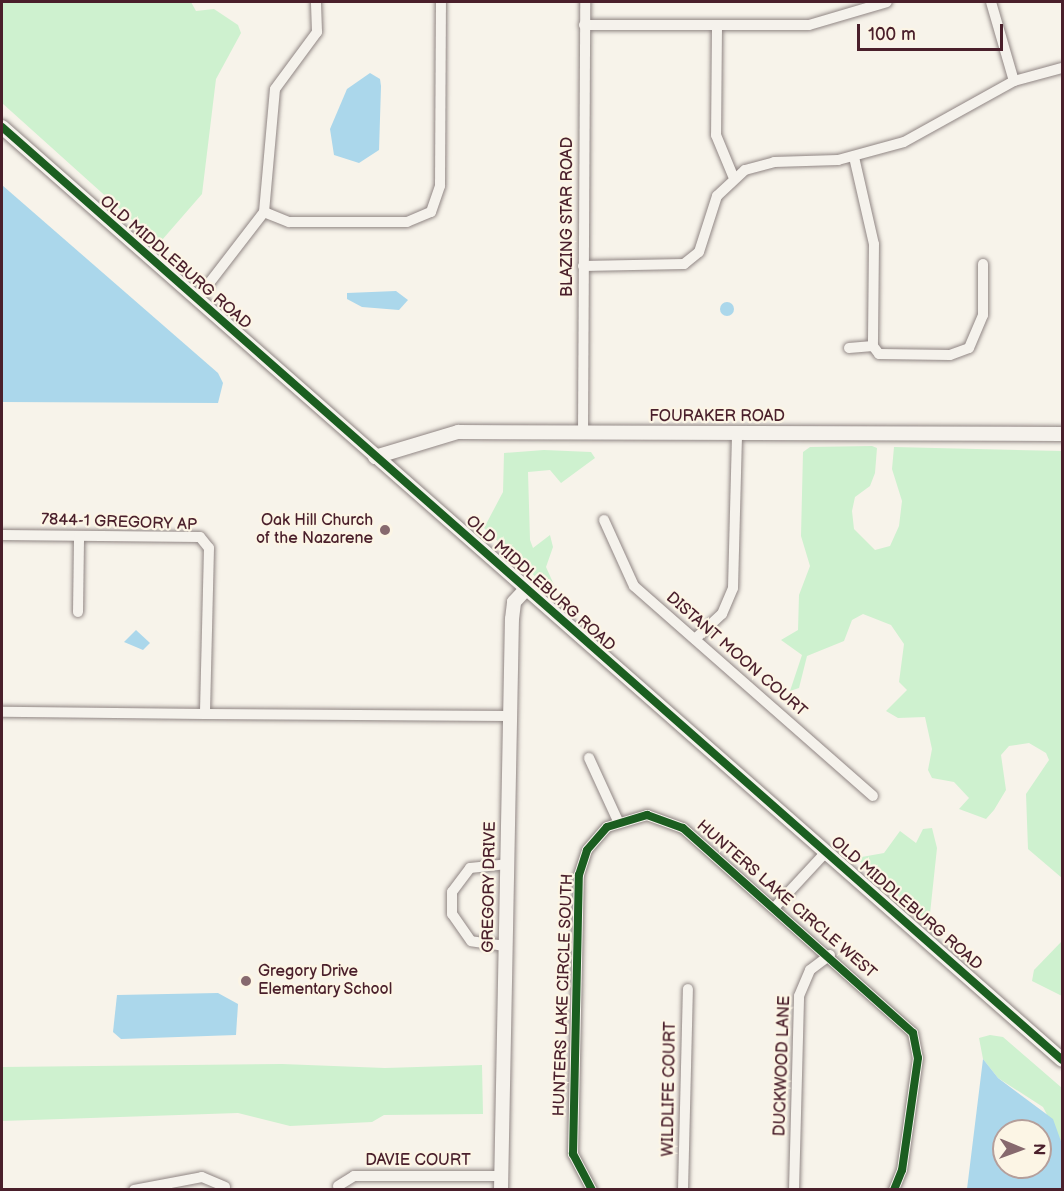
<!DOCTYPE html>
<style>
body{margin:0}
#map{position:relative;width:1064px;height:1191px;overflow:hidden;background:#f7f3ea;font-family:"Balsamiq Sans",sans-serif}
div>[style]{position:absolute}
.green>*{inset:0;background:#cef1cf}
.water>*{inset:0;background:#abd7eb}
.round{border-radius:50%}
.roads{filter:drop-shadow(0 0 2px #908684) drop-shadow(0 0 2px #908684)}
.street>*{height:10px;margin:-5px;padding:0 5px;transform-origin:5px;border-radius:5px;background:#f5f2ec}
.secondary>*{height:14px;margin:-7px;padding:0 7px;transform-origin:7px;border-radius:7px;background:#f5f2ec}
.cycleway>*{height:8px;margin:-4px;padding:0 4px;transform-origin:4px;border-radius:4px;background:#1b5e20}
.dots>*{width:16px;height:16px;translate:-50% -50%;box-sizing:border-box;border:3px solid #fcf5e5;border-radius:50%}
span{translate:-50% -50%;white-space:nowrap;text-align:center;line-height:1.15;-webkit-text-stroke:4.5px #fcf5e5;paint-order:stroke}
.street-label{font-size:16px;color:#4a1f2b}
.poi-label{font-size:16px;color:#4a1f2b}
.right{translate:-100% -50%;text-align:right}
.left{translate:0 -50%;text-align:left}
.frame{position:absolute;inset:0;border:3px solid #4a1f2b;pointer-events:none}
.north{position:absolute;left:992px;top:1119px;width:60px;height:60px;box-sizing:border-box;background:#fcf5e5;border:2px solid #b59f9b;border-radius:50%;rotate:91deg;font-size:16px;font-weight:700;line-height:24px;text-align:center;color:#4a1f2b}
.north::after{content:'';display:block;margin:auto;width:21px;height:27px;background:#87696e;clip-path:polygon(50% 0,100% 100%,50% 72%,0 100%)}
.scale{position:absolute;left:857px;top:24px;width:146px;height:27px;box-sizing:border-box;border:3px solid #4a1f2b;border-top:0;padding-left:8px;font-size:18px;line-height:21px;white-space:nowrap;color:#4a1f2b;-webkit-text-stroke:4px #fcf5e5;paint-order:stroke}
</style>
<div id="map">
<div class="green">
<i style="clip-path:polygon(2px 2px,191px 2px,196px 11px,214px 9px,238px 25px,241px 33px,216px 79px,202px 194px,162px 240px,151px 237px,2px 103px)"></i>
<i style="clip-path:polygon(872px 446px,877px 448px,875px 473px,870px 486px,855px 497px,852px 511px,854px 529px,875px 550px,890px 546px,899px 526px,902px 501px,892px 469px,894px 447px,1062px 451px,1062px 878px,1028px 849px,1026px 794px,1049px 760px,1046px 753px,1029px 743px,1009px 746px,1001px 755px,1006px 790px,994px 810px,986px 819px,959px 809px,969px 798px,954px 782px,932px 778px,928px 770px,932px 749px,925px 717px,898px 718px,886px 711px,907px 690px,899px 682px,904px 644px,891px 625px,863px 614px,852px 620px,844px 641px,807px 656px,799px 688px,790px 691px,802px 655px,781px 640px,798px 630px,799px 595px,810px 566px,801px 536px,803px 452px,810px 447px)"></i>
<i style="clip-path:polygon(544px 450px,591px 452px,595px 458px,561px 483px,550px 470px,528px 472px,530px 540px,533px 548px,550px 535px,553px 547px,546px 567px,555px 587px,544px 585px,484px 528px,503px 492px,504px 453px)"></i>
<i style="clip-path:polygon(932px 828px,937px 848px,929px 923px,856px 858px,884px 853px,900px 831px,916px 843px,923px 829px)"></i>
<i style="clip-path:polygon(1062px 941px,1062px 996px,1032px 981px,1034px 970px)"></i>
<i style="clip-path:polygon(990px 1035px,1003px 1037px,1062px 1088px,1062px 1144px,1043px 1107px,998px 1078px,983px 1059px,979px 1038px)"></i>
<i style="clip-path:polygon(282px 1064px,385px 1068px,482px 1065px,483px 1114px,384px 1115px,372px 1122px,290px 1126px,238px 1113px,2px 1121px,2px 1067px)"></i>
</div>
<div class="water">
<i style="clip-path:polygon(370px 73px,380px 79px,381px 86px,379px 150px,359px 163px,334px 155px,330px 129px,347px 89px)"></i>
<i style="clip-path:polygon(2px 185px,218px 373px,223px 383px,218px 403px,2px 402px)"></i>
<i style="clip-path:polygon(396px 291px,408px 300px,399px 310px,362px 307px,347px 299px,347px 293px)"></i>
<i class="round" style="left:720px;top:302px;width:14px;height:14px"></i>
<i style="clip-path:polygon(136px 630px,150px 643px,143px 650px,124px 642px)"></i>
<i style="clip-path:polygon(218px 993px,238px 1004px,236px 1035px,121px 1039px,113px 1032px,117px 995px)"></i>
<i style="clip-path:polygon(evenodd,983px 1059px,998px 1078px,1053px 1119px,1062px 1144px,1062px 1189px,967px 1189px,983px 1059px,1004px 1131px,1040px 1131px,1040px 1167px,1004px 1167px,1004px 1131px)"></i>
</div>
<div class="roads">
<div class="street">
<i style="left:991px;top:2px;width:82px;rotate:73.8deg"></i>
<i style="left:584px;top:25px;width:225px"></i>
<i style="left:809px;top:25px;width:81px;rotate:-16.4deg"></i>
<i style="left:717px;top:26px;width:109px;rotate:90.5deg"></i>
<i style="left:716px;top:135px;width:44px;rotate:67.5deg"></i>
<i style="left:854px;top:157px;width:89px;rotate:77.1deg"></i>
<i style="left:874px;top:244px;width:102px;rotate:90.6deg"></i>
<i style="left:264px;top:212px;width:27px;rotate:22deg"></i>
<i style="left:289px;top:222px;width:118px"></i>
<i style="left:407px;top:222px;width:26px;rotate:-23deg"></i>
<i style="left:431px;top:212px;width:28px;rotate:-71deg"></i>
<i style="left:440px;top:186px;width:184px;rotate:-89.7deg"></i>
<i style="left:583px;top:266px;width:101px;rotate:-1.1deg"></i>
<i style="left:684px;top:264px;width:19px;rotate:-39deg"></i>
<i style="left:699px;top:252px;width:59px;rotate:-72.2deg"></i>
<i style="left:717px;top:196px;width:38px;rotate:-43deg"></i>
<i style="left:745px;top:170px;width:30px;rotate:-15deg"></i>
<i style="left:774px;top:162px;width:64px;rotate:-1.8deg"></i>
<i style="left:838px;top:160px;width:68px;rotate:-15.3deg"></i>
<i style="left:904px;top:142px;width:126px;rotate:-29deg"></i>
<i style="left:1014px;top:81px;width:50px;rotate:-15.2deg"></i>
<i style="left:197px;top:299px;width:110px;rotate:-52.4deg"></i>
<i style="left:264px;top:212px;width:123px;rotate:-84.9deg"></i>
<i style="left:275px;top:89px;width:71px;rotate:-53.6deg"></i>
<i style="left:317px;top:32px;width:30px;rotate:-92deg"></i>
<i style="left:873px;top:346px;width:10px;rotate:53deg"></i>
<i style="left:879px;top:354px;width:71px;rotate:0.8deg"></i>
<i style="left:950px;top:355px;width:20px;rotate:-20deg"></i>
<i style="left:969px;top:348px;width:36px;rotate:-67deg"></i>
<i style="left:983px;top:315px;width:51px;rotate:-90deg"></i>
<i style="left:849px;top:348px;width:24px;rotate:-5deg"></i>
<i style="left:583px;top:433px;width:431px;rotate:-89.7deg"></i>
<i style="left:604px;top:520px;width:72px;rotate:65.6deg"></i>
<i style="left:634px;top:586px;width:318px;rotate:41.3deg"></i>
<i style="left:2px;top:535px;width:198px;rotate:0.6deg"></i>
<i style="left:200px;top:537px;width:14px;rotate:51deg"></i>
<i style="left:209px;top:548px;width:166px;rotate:91.4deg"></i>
<i style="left:205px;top:714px;width:203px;rotate:-179.4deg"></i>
<i style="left:78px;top:612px;width:76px;rotate:-89.2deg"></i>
<i style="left:695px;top:639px;width:37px;rotate:-43deg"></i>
<i style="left:722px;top:614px;width:28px;rotate:-67deg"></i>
<i style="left:733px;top:588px;width:154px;rotate:-88.5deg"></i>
<i style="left:205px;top:714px;width:304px;rotate:0.4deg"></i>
<i style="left:589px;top:758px;width:69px;rotate:65.3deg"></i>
<i style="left:775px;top:907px;width:75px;rotate:-47.2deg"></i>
<i style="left:505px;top:946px;width:34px;rotate:-172deg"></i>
<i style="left:471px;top:941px;width:33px;rotate:-125deg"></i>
<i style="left:452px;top:914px;width:22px;rotate:-90deg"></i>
<i style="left:452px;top:892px;width:30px;rotate:-53deg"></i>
<i style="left:470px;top:868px;width:37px;rotate:-6deg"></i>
<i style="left:338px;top:1186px;width:19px;rotate:-32deg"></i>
<i style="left:354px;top:1176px;width:147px"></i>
<i style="left:134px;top:1190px;width:69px;rotate:-10.8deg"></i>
<i style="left:202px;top:1177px;width:25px;rotate:23deg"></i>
<i style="left:592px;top:1190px;width:41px;rotate:-117.8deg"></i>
<i style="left:573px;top:1154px;width:279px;rotate:-88.8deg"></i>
<i style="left:579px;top:875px;width:26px;rotate:-72deg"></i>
<i style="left:587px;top:850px;width:30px;rotate:-49deg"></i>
<i style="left:607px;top:827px;width:42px;rotate:-16.7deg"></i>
<i style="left:647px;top:815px;width:38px;rotate:20deg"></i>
<i style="left:683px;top:828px;width:308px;rotate:41.7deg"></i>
<i style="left:913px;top:1033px;width:25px;rotate:79deg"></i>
<i style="left:918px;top:1058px;width:113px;rotate:98.1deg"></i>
<i style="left:902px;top:1170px;width:22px;rotate:112deg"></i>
<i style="left:683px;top:1190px;width:201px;rotate:-88.6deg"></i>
<i style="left:794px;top:1190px;width:194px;rotate:-88.5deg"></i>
<i style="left:799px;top:996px;width:28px;rotate:-67deg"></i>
<i style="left:810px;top:970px;width:25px;rotate:-37deg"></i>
</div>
<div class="secondary">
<i style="left:2px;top:127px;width:1412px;rotate:41.35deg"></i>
<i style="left:375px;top:457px;width:87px;rotate:-16.8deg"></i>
<i style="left:458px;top:432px;width:604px;rotate:0.19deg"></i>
<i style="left:501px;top:1190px;width:571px;rotate:-88.9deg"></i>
<i style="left:512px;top:619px;width:17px;rotate:-83deg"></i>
<i style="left:514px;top:602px;width:16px;rotate:-47deg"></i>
</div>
</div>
<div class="cycleway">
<i style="left:2px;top:127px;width:1412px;rotate:41.35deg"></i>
<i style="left:592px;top:1190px;width:41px;rotate:-117.8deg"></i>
<i style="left:573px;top:1154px;width:279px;rotate:-88.8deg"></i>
<i style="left:579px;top:875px;width:26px;rotate:-72deg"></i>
<i style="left:587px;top:850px;width:30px;rotate:-49deg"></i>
<i style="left:607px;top:827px;width:42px;rotate:-16.7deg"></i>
<i style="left:647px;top:815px;width:38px;rotate:20deg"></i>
<i style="left:683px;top:828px;width:308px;rotate:41.7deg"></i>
<i style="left:913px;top:1033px;width:25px;rotate:79deg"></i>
<i style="left:918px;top:1058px;width:113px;rotate:98.1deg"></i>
<i style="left:902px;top:1170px;width:22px;rotate:112deg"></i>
</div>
<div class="dots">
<i style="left:385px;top:530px;background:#87696e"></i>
<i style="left:246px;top:981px;background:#87696e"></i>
</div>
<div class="street-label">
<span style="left:568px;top:217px;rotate:-90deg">BLAZING STAR ROAD</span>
<span style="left:175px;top:263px;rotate:41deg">OLD MIDDLEBURG ROAD</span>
<span style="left:717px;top:417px">FOURAKER ROAD</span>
<span style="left:119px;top:523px;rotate:2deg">7844-1 GREGORY AP</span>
<span style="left:540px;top:584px;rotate:42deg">OLD MIDDLEBURG ROAD</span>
<span style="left:736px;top:655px;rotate:41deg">DISTANT MOON COURT</span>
<span style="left:490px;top:887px;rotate:-89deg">GREGORY DRIVE</span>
<span style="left:786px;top:900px;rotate:41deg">HUNTERS LAKE CIRCLE WEST</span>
<span style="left:906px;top:904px;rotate:41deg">OLD MIDDLEBURG ROAD</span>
<span style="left:564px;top:995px;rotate:-88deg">HUNTERS LAKE CIRCLE SOUTH</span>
<span style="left:783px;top:1066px;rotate:-88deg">DUCKWOOD LANE</span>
<span style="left:670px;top:1089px;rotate:-89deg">WILDLIFE COURT</span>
<span style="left:418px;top:1161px">DAVIE COURT</span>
</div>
<div class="poi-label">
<span class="right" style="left:373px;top:530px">Oak Hill Church<br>of the Nazarene</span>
<span class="left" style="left:258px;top:981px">Gregory Drive<br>Elementary School</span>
</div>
<div class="frame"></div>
<div class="north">N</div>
<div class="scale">100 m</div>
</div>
